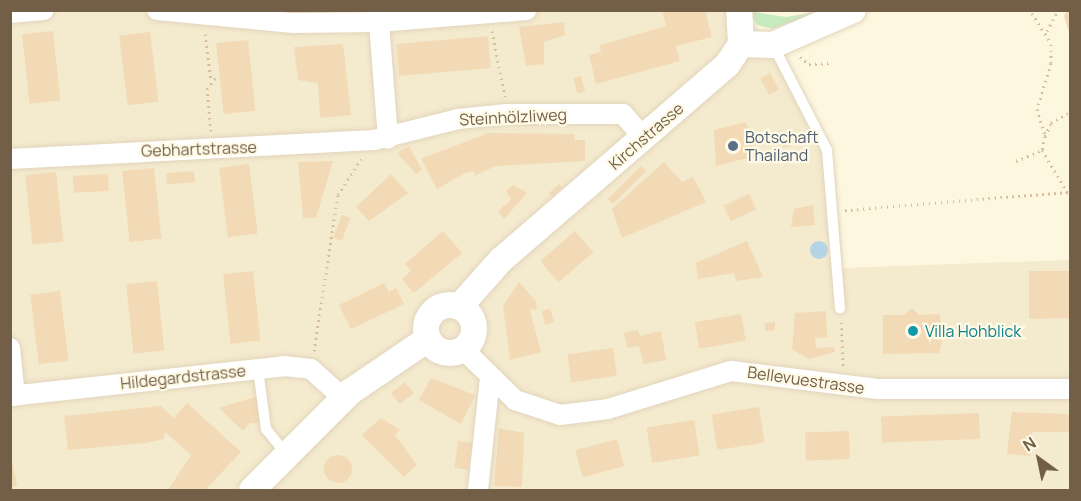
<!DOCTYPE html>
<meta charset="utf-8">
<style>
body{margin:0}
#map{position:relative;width:1081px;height:501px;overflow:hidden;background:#fdf7df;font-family:Manrope,sans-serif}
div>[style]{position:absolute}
.residential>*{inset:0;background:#f4eace}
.green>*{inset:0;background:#c7eabe}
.water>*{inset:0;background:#b4d5e6}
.round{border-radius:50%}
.building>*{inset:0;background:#f2dab6;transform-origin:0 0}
.path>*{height:3px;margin-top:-1.5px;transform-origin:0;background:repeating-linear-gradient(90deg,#d7bd9a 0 1.5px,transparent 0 6px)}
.roads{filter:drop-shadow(0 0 2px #e1d4bb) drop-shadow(0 0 2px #e1d4bb)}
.service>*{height:10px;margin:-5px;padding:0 5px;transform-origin:5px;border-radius:5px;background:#fff}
.minor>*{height:20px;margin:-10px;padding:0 10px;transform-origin:10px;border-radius:10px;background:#fff}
.tertiary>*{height:26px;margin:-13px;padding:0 13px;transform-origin:13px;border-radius:13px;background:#fff}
.tertiary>.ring{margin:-13px;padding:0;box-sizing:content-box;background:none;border:26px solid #fff;border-radius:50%}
.dots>*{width:16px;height:16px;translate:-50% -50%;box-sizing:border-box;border:3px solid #fffae6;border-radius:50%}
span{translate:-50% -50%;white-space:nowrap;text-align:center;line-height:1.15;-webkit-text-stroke:4.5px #fffae6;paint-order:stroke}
.street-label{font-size:16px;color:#735f47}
.service-label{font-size:16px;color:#4e5e75}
.left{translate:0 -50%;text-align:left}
.culture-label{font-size:16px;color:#0d838f}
.frame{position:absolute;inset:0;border:12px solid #735f47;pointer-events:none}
.north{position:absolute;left:1009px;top:429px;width:60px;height:60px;-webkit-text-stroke:4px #fffae6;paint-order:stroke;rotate:327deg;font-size:16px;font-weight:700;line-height:24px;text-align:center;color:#735f47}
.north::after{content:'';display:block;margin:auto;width:21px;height:27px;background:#735f47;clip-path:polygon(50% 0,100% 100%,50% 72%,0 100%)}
</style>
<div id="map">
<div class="residential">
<i style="clip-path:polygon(10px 11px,748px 11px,752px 23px,781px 54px,832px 148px,843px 268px,1070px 260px,1070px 490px,11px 490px)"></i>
</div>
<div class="green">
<i style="clip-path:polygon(748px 11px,786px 17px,821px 11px,773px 29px,757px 25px)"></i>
</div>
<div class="water">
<i class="round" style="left:810px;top:241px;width:18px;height:18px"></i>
</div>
<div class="building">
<i style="clip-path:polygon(662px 10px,705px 10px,712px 37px,676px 46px,680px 61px,596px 84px,589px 55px,601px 52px,600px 45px,666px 26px)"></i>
<i style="clip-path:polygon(1067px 10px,1070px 10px,1070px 36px,1064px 16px)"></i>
<i style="clip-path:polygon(564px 22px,565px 35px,544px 42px,544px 64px,526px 66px,519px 27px)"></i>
<i style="left:53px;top:31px;width:70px;height:31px;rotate:84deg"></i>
<i style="left:150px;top:32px;width:70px;height:31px;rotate:83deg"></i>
<i style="left:488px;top:36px;width:32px;height:92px;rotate:85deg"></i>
<i style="left:248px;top:40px;width:71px;height:32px;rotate:84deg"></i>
<i style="clip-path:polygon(343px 44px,351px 115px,320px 118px,318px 83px,298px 80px,294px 47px)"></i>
<i style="left:770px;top:73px;width:19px;height:11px;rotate:62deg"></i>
<i style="left:581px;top:76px;width:16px;height:8px;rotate:75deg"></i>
<i style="clip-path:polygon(746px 122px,755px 156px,716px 166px,714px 130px)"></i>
<i style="clip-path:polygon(488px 133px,575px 134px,574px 140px,585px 140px,585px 161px,495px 166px,475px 176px,474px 171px,465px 173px,437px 189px,421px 159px)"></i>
<i style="left:788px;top:134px;width:12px;height:8px;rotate:76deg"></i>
<i style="clip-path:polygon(409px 146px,422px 170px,416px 174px,397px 153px)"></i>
<i style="clip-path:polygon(333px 161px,316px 218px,303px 218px,298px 162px)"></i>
<i style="clip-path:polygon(664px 162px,682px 182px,693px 177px,706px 202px,622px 238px,612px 209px)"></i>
<i style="left:249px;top:164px;width:70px;height:30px;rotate:83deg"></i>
<i style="left:641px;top:166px;width:7px;height:47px;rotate:45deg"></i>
<i style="left:154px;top:168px;width:71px;height:32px;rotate:84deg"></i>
<i style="left:194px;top:171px;width:11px;height:28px;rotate:85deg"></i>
<i style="left:56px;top:172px;width:70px;height:31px;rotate:84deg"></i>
<i style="left:108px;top:174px;width:17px;height:35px;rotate:87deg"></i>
<i style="clip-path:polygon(391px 174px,408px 193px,369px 221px,356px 207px)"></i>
<i style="clip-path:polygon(559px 184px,562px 188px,552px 196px,549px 193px)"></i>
<i style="clip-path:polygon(513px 185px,527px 193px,504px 219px,498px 211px,511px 200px,506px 191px)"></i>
<i style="left:749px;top:194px;width:17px;height:28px;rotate:65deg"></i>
<i style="clip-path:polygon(813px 205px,815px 225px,791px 227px,794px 209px)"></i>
<i style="left:342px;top:215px;width:9px;height:24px;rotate:21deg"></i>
<i style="clip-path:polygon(443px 231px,462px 253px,414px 293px,402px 279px,411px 271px,405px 264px)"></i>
<i style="left:575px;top:231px;width:28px;height:46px;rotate:49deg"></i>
<i style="clip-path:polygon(747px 241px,763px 277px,736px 281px,734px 273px,698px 279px,696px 263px)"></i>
<i style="left:253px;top:271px;width:70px;height:30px;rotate:84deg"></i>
<i style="clip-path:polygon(1029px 271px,1070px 271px,1070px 328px,1068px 318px,1029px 319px)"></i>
<i style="left:157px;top:281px;width:70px;height:31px;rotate:84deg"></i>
<i style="clip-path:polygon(519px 282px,536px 301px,537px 309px,530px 310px,541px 352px,510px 360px,503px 306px)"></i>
<i style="clip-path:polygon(384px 283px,389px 292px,396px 288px,404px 304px,351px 329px,339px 305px)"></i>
<i style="left:60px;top:291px;width:70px;height:30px;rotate:83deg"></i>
<i style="clip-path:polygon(912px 308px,919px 315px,939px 314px,944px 333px,939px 353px,883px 354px,883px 315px,903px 315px)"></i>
<i style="clip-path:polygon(550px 309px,554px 322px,545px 325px,542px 311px)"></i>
<i style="clip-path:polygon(826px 311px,827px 337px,815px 338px,816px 348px,834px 347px,835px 352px,808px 359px,792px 349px,795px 313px)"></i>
<i style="left:741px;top:314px;width:27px;height:47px;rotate:80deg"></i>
<i style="clip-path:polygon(775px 322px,775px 330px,765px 331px,765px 323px)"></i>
<i style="clip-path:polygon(638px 330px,640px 336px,661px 331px,666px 360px,644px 364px,639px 346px,627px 348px,624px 333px)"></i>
<i style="left:613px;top:348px;width:28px;height:46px;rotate:82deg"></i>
<i style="clip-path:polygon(431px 378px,475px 395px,461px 424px,419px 400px)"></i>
<i style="left:405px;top:382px;width:14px;height:18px;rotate:51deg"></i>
<i style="clip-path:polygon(258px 396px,267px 423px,250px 423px,243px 431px,219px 408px)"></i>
<i style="clip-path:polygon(187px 403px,241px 452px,205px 490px,168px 490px,191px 455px,165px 432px,164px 439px,146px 443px,68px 450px,64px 416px,161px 406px,174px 418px)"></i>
<i style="left:759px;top:407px;width:36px;height:48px;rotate:81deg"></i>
<i style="clip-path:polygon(1012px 412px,1070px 414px,1070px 432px,1032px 432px,1030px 456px,1007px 454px)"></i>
<i style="left:979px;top:413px;width:26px;height:98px;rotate:88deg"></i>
<i style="clip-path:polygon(381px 418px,400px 430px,395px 435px,417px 465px,404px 477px,362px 435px)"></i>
<i style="left:694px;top:420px;width:36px;height:48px;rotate:81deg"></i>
<i style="clip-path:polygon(499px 428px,524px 433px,522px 487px,494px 486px)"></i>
<i style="left:849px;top:431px;width:28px;height:44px;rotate:88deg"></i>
<i style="left:617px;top:439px;width:28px;height:43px;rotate:75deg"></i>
<i style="left:458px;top:441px;width:14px;height:27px;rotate:8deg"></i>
<i style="clip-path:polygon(10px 450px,17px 486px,10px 487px)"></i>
<i class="round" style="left:324px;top:455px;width:28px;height:28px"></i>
</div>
<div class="path">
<i style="left:1032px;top:13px;width:36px;rotate:58deg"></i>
<i style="left:1051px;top:44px;width:19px;rotate:90deg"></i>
<i style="left:1051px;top:63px;width:48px;rotate:106.9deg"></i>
<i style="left:1037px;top:109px;width:28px;rotate:73deg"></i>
<i style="left:1045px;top:136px;width:14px;rotate:102deg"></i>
<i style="left:1042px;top:150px;width:49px;rotate:59.2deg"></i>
<i style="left:492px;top:31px;width:67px;rotate:78.9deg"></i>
<i style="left:1047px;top:31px;width:24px;rotate:-62deg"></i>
<i style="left:205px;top:34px;width:47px;rotate:82.7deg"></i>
<i style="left:800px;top:57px;width:11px;rotate:38deg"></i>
<i style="left:809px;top:64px;width:20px;rotate:-3deg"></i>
<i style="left:211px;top:131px;width:42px;rotate:-95.4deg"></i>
<i style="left:207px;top:89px;width:15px;rotate:-53deg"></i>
<i style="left:1045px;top:136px;width:14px;rotate:-65deg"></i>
<i style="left:1051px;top:123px;width:22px;rotate:-30deg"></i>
<i style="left:1016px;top:161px;width:28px;rotate:-23deg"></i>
<i style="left:845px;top:210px;width:226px;rotate:-4.6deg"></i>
<i style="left:841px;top:322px;width:44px;rotate:87.4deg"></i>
<i style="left:314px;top:351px;width:158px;rotate:-81.3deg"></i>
<i style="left:338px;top:195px;width:43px;rotate:-57.4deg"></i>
</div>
<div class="roads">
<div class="service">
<i style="left:773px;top:45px;width:118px;rotate:62.8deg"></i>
<i style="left:827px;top:150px;width:159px;rotate:85.3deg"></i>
<i style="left:258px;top:369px;width:61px;rotate:82.4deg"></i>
<i style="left:266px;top:429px;width:32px;rotate:51deg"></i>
</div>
<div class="minor">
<i style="left:157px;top:10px;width:137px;rotate:5.5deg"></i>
<i style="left:293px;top:23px;width:86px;rotate:-0.7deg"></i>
<i style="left:379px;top:22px;width:117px;rotate:85.6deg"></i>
<i style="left:10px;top:13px;width:34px;rotate:-5deg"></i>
<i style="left:379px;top:22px;width:148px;rotate:-4.6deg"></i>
<i style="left:10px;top:159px;width:364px;rotate:-3deg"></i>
<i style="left:374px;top:140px;width:87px;rotate:-14deg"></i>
<i style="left:458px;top:119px;width:49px;rotate:-5.8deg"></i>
<i style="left:507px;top:114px;width:116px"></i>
<i style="left:623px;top:114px;width:32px;rotate:49deg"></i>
<i style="left:10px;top:348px;width:48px;rotate:84.1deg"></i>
<i style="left:464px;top:350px;width:71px;rotate:44.4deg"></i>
<i style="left:515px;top:400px;width:47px;rotate:18.4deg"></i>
<i style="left:560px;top:415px;width:48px;rotate:-7.1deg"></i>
<i style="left:608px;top:409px;width:129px;rotate:-17.2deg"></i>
<i style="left:731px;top:371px;width:148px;rotate:7deg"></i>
<i style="left:878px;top:389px;width:192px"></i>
<i style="left:10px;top:396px;width:276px;rotate:-6.2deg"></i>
<i style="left:284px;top:366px;width:27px;rotate:6deg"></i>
<i style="left:311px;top:369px;width:43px;rotate:42.2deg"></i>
<i style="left:478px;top:490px;width:113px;rotate:-83.9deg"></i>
</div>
<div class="tertiary">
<i style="left:741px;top:44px;width:32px;rotate:2deg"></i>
<i style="left:773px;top:45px;width:87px;rotate:-23.6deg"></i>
<i class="ring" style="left:426px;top:305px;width:22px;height:22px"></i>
<i style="left:460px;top:306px;width:62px;rotate:-48.3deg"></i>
<i style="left:501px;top:260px;width:298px;rotate:-40.8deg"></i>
<i style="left:727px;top:65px;width:25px;rotate:-56deg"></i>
<i style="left:741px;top:44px;width:34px;rotate:-93deg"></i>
<i style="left:252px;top:490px;width:139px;rotate:-45deg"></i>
<i style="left:350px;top:392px;width:94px;rotate:-34.2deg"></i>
</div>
</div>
<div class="dots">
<i style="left:733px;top:146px;background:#5c6f8a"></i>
<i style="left:913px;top:331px;background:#0f9aa8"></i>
</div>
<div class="street-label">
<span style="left:513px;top:117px;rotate:-3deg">Steinhölzliweg</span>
<span style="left:646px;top:136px;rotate:-41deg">Kirchstrasse</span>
<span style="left:199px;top:149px;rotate:-2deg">Gebhartstrasse</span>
<span style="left:183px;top:377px;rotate:-6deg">Hildegardstrasse</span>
<span style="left:806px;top:380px;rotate:8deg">Bellevuestrasse</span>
</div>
<div class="service-label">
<span class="left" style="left:745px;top:146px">Botschaft<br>Thailand</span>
</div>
<div class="culture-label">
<span class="left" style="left:925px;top:331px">Villa Hohblick</span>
</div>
<div class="frame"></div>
<div class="north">N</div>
</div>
